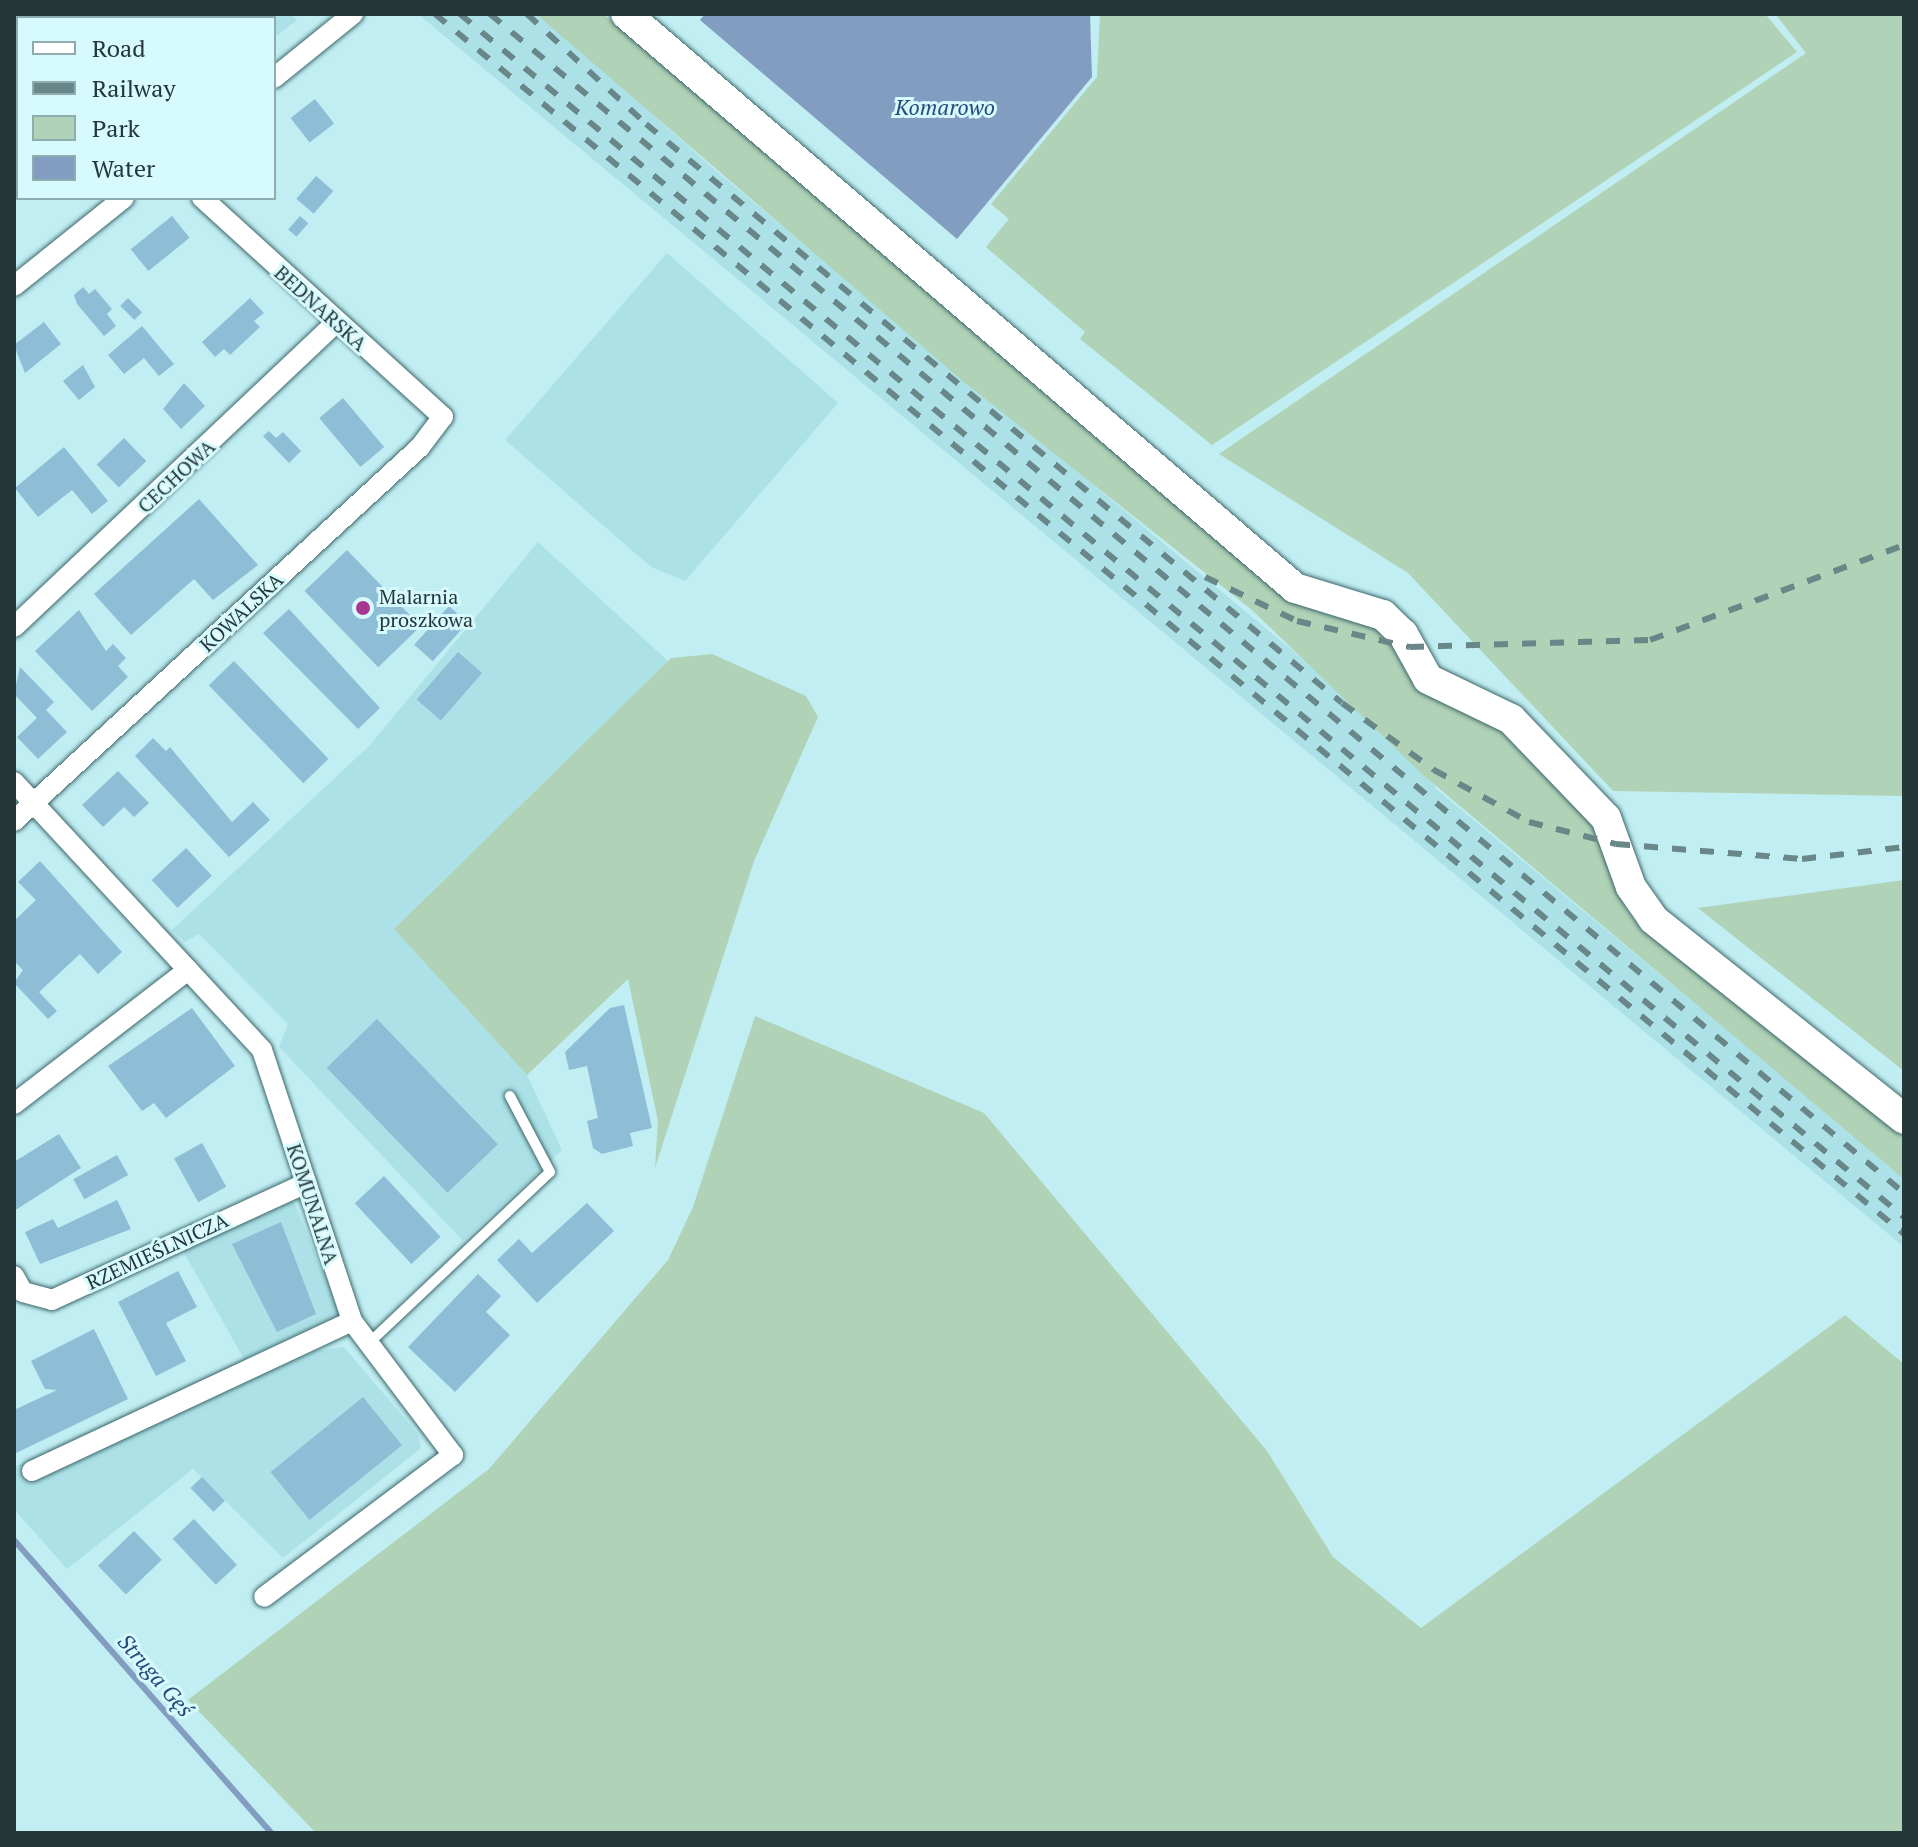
<!DOCTYPE html>
<meta charset="utf-8">
<style>
body{margin:0}
#map{position:relative;width:1918px;height:1847px;overflow:hidden;background:#c1eef2;font-family:"PT Serif",serif}
div>[style]{position:absolute}
.built>*{inset:0;background:#ace2e7}
.green>*{inset:0;background:#b0d2b6}
.water>*{inset:0;background:#839dc1}
.stream>*{height:6px;margin:-3px;padding:0 3px;transform-origin:3px;border-radius:3px;background:#839dc1}
.building>*{inset:0;background:#8dbed6;transform-origin:0 0}
.roads{filter:drop-shadow(0 0 2px #3d676b) drop-shadow(0 0 2px #3d676b)}
.lane>*{height:10px;margin:-5px;padding:0 5px;transform-origin:5px;border-radius:5px;background:#fff}
.street>*{height:20px;margin:-10px;padding:0 10px;transform-origin:10px;border-radius:10px;background:#fff}
.secondary>*{height:30px;margin:-15px;padding:0 15px;transform-origin:15px;border-radius:15px;background:#fff}
.rail>*{height:6px;margin-top:-3px;transform-origin:0;background:repeating-linear-gradient(90deg,#698689 0 14px,transparent 0 28px)}
.dots>*{width:22px;height:22px;translate:-50% -50%;box-sizing:border-box;border:4px solid #d6fafd;border-radius:50%}
span{translate:-50% -50%;white-space:nowrap;text-align:center;line-height:1.15;-webkit-text-stroke:6px #d6fafd;paint-order:stroke}
.street-label{font-size:20px;color:#253739}
.poi-label{font-size:20px;color:#253739}
.left{translate:0 -50%;text-align:left}
.water-label{font-size:22px;color:#284b7c;font-style:italic}
.frame{position:absolute;inset:0;border:16px solid #253739;pointer-events:none}
.legend{position:absolute;left:16px;top:16px;width:260px;height:184px;box-sizing:border-box;background:#d6fafd;border:2px solid #8facaf;margin:0;padding:10px 14px;list-style:none;font-size:24px;color:#253739}
.legend li{display:flex;align-items:center;gap:16px;height:40px}
.legend b{width:40px;border:2px solid #8facaf}
</style>
<div id="map">
<div class="built">
<i style="clip-path:polygon(127px 14px,291px 14px,297px 20px,274px 38px,274px 18px)"></i>
<i style="clip-path:polygon(418px 14px,540px 14px,716px 171px,1352px 700px,1445px 767px,1435px 788px,1904px 1177px,1904px 1247px)"></i>
<i style="clip-path:polygon(667px 253px,838px 403px,685px 581px,651px 567px,505px 440px)"></i>
<i style="clip-path:polygon(538px 542px,668px 661px,394px 929px,527px 1075px,562px 1150px,463px 1241px,279px 1047px,288px 1024px,199px 934px,185px 942px,172px 930px,370px 745px)"></i>
<i style="clip-path:polygon(293px 1200px,341px 1314px,245px 1359px,254px 1378px,314px 1351px,344px 1347px,418px 1434px,421px 1448px,283px 1558px,193px 1469px,67px 1569px,14px 1509px,14px 1467px,244px 1359px,183px 1251px)"></i>
</div>
<div class="green">
<i style="clip-path:polygon(536px 14px,603px 14px,1298px 603px,1377px 623px,1392px 637px,1415px 687px,1490px 720px,1592px 815px,1625px 907px,1642px 930px,1904px 1137px,1904px 1179px,1422px 774px,1252px 610px,964px 382px)"></i>
<i style="clip-path:polygon(1100px 14px,1765px 14px,1797px 52px,1212px 445px,1080px 339px,1085px 332px,986px 247px,1009px 219px,991px 204px,1097px 77px)"></i>
<i style="clip-path:polygon(1775px 14px,1904px 14px,1904px 796px,1613px 791px,1408px 573px,1219px 454px,1806px 53px)"></i>
<i style="clip-path:polygon(712px 654px,806px 696px,818px 717px,754px 861px,655px 1168px,658px 1121px,628px 979px,527px 1075px,394px 929px,671px 658px)"></i>
<i style="clip-path:polygon(1904px 880px,1904px 1071px,1698px 908px)"></i>
<i style="clip-path:polygon(755px 1016px,984px 1113px,1267px 1451px,1333px 1557px,1421px 1628px,1845px 1315px,1904px 1364px,1904px 1833px,316px 1833px,188px 1700px,489px 1469px,668px 1260px,693px 1207px)"></i>
</div>
<div class="water">
<i style="clip-path:polygon(705px 14px,1090px 14px,1092px 77px,957px 239px,700px 20px)"></i>
</div>
<div class="stream">
<i style="left:14px;top:1540px;width:390px;rotate:48.7deg"></i>
</div>
<div class="building">
<i style="left:315px;top:99px;width:31px;height:31px;rotate:52deg"></i>
<i style="left:316px;top:176px;width:23px;height:30px;rotate:41deg"></i>
<i style="left:172px;top:216px;width:28px;height:53px;rotate:51deg"></i>
<i style="left:300px;top:216px;width:11px;height:18px;rotate:41deg"></i>
<i style="clip-path:polygon(83px 287px,89px 294px,95px 289px,112px 309px,107px 314px,116px 326px,104px 336px,77px 304px,74px 295px)"></i>
<i style="left:128px;top:298px;width:20px;height:11px;rotate:45deg"></i>
<i style="clip-path:polygon(250px 298px,264px 313px,254px 321px,260px 327px,230px 355px,224px 349px,215px 357px,202px 342px)"></i>
<i style="clip-path:polygon(44px 322px,61px 344px,25px 373px,14px 345px)"></i>
<i style="clip-path:polygon(142px 326px,174px 364px,159px 376px,144px 358px,124px 374px,108px 355px)"></i>
<i style="clip-path:polygon(83px 365px,95px 387px,79px 400px,63px 381px)"></i>
<i style="clip-path:polygon(184px 383px,205px 406px,181px 429px,163px 409px)"></i>
<i style="left:343px;top:398px;width:64px;height:31px;rotate:50deg"></i>
<i style="clip-path:polygon(269px 431px,276px 438px,283px 432px,301px 451px,289px 463px,263px 436px)"></i>
<i style="left:124px;top:438px;width:32px;height:38px;rotate:46deg"></i>
<i style="clip-path:polygon(64px 447px,108px 501px,92px 514px,72px 490px,38px 517px,15px 488px)"></i>
<i style="clip-path:polygon(199px 499px,258px 565px,213px 600px,194px 579px,131px 635px,94px 594px)"></i>
<i style="left:347px;top:550px;width:106px;height:59px;rotate:46deg"></i>
<i style="left:449px;top:606px;width:25px;height:52px;rotate:42deg"></i>
<i style="clip-path:polygon(289px 609px,380px 708px,358px 729px,263px 633px)"></i>
<i style="clip-path:polygon(79px 610px,106px 651px,113px 644px,126px 658px,118px 666px,128px 677px,92px 711px,35px 651px)"></i>
<i style="left:458px;top:652px;width:32px;height:63px;rotate:41deg"></i>
<i style="left:234px;top:661px;width:136px;height:35px;rotate:46deg"></i>
<i style="clip-path:polygon(20px 667px,54px 702px,46px 710px,67px 732px,38px 759px,17px 737px,37px 718px,14px 694px)"></i>
<i style="clip-path:polygon(153px 738px,166px 751px,170px 747px,232px 822px,253px 802px,270px 820px,229px 857px,135px 756px)"></i>
<i style="clip-path:polygon(118px 771px,149px 803px,134px 817px,124px 807px,103px 827px,82px 805px)"></i>
<i style="left:186px;top:848px;width:38px;height:47px;rotate:47deg"></i>
<i style="clip-path:polygon(40px 861px,122px 952px,98px 974px,80px 954px,39px 992px,57px 1011px,48px 1019px,14px 983px,23px 970px,14px 961px,14px 921px,36px 900px,18px 882px)"></i>
<i style="clip-path:polygon(624px 1005px,652px 1128px,630px 1133px,633px 1146px,602px 1154px,593px 1148px,587px 1121px,598px 1118px,587px 1066px,569px 1070px,565px 1052px,610px 1008px)"></i>
<i style="clip-path:polygon(192px 1008px,235px 1066px,166px 1118px,154px 1103px,142px 1111px,108px 1066px)"></i>
<i style="left:377px;top:1019px;width:174px;height:70px;rotate:46deg"></i>
<i style="clip-path:polygon(59px 1134px,81px 1168px,14px 1211px,14px 1162px)"></i>
<i style="left:202px;top:1143px;width:50px;height:32px;rotate:61deg"></i>
<i style="left:117px;top:1155px;width:23px;height:50px;rotate:61deg"></i>
<i style="left:384px;top:1176px;width:83px;height:40px;rotate:47deg"></i>
<i style="clip-path:polygon(117px 1200px,131px 1229px,40px 1264px,25px 1232px,53px 1219px,58px 1228px)"></i>
<i style="clip-path:polygon(587px 1203px,614px 1231px,537px 1303px,497px 1260px,519px 1239px,532px 1253px)"></i>
<i style="clip-path:polygon(281px 1222px,316px 1314px,277px 1332px,232px 1244px)"></i>
<i style="clip-path:polygon(178px 1271px,197px 1307px,166px 1323px,186px 1361px,156px 1376px,118px 1302px)"></i>
<i style="clip-path:polygon(478px 1274px,501px 1296px,486px 1312px,510px 1335px,455px 1392px,408px 1347px)"></i>
<i style="clip-path:polygon(94px 1329px,128px 1399px,14px 1454px,14px 1410px,57px 1390px,45px 1389px,31px 1361px)"></i>
<i style="left:363px;top:1397px;width:62px;height:119px;rotate:51deg"></i>
<i style="left:202px;top:1477px;width:33px;height:16px;rotate:46deg"></i>
<i style="left:194px;top:1519px;width:63px;height:29px;rotate:47deg"></i>
<i style="left:134px;top:1531px;width:40px;height:50px;rotate:46deg"></i>
</div>
<div class="roads">
<div class="lane">
<i style="left:153px;top:14px;width:6px;rotate:39deg"></i>
<i style="left:368px;top:1344px;width:250px;rotate:-43.4deg"></i>
<i style="left:550px;top:1172px;width:86px;rotate:-117.8deg"></i>
</div>
<div class="street">
<i style="left:274px;top:78px;width:102px;rotate:-39deg"></i>
<i style="left:14px;top:286px;width:141px;rotate:-38.7deg"></i>
<i style="left:14px;top:627px;width:443px;rotate:-43.4deg"></i>
<i style="left:14px;top:782px;width:365px;rotate:47.2deg"></i>
<i style="left:262px;top:1050px;width:286px;rotate:71.6deg"></i>
<i style="left:352px;top:1321px;width:168px;rotate:53deg"></i>
<i style="left:453px;top:1455px;width:236px;rotate:143.1deg"></i>
<i style="left:14px;top:821px;width:552px;rotate:-42.65deg"></i>
<i style="left:420px;top:447px;width:38px;rotate:-53deg"></i>
<i style="left:443px;top:417px;width:326px;rotate:-137.7deg"></i>
<i style="left:14px;top:1104px;width:220px;rotate:-37.6deg"></i>
<i style="left:14px;top:1276px;width:18px;rotate:61deg"></i>
<i style="left:23px;top:1292px;width:30px;rotate:15deg"></i>
<i style="left:52px;top:1300px;width:280px;rotate:-24.7deg"></i>
<i style="left:32px;top:1471px;width:353px;rotate:-25.1deg"></i>
</div>
<div class="secondary">
<i style="left:626px;top:14px;width:881px;rotate:40.63deg"></i>
<i style="left:1295px;top:588px;width:92px;rotate:17.1deg"></i>
<i style="left:1383px;top:615px;width:28px;rotate:44deg"></i>
<i style="left:1403px;top:634px;width:51px;rotate:60.9deg"></i>
<i style="left:1428px;top:679px;width:92px;rotate:25.7deg"></i>
<i style="left:1511px;top:719px;width:137px;rotate:46.2deg"></i>
<i style="left:1606px;top:818px;width:73px;rotate:70.1deg"></i>
<i style="left:1631px;top:887px;width:39px;rotate:55deg"></i>
<i style="left:1653px;top:919px;width:321px;rotate:38.5deg"></i>
</div>
</div>
<div class="rail">
<i style="left:435px;top:14px;width:1910px;rotate:39.71deg"></i>
<i style="left:460px;top:14px;width:1879px;rotate:39.8deg"></i>
<i style="left:490px;top:14px;width:1841px;rotate:39.82deg"></i>
<i style="left:527px;top:14px;width:162px;rotate:42.7deg"></i>
<i style="left:646px;top:124px;width:905px;rotate:39.76deg"></i>
<i style="left:1342px;top:703px;width:114px;rotate:36.1deg"></i>
<i style="left:1434px;top:770px;width:108px;rotate:28.7deg"></i>
<i style="left:1529px;top:822px;width:90px;rotate:14.2deg"></i>
<i style="left:1616px;top:844px;width:187px;rotate:4.6deg"></i>
<i style="left:1802px;top:859px;width:103px;rotate:-6.7deg"></i>
<i style="left:1205px;top:577px;width:102px;rotate:25.6deg"></i>
<i style="left:1297px;top:621px;width:116px;rotate:13deg"></i>
<i style="left:1410px;top:647px;width:240px;rotate:-1.7deg"></i>
<i style="left:1650px;top:640px;width:271px;rotate:-20.5deg"></i>
</div>
<div class="dots">
<i style="left:363px;top:608px;background:#a8358f"></i>
</div>
<div class="street-label">
<span style="left:321px;top:308px;rotate:42deg">BEDNARSKA</span>
<span style="left:176px;top:476px;rotate:-43deg">CECHOWA</span>
<span style="left:241px;top:612px;rotate:-43deg">KOWALSKA</span>
<span style="left:313px;top:1204px;rotate:72deg">KOMUNALNA</span>
<span style="left:157px;top:1251px;rotate:-25deg">RZEMIEŚLNICZA</span>
</div>
<div class="poi-label">
<span class="left" style="left:379px;top:608px">Malarnia<br>proszkowa</span>
</div>
<div class="water-label">
<span style="left:945px;top:107px">Komarowo</span>
<span style="left:156px;top:1675px;rotate:49deg">Struga Gęś</span>
</div>
<div class="frame"></div>
<ul class="legend">
<li><b style="height:10px;background:#fff"></b>Road</li>
<li><b style="height:10px;background:#698689"></b>Railway</li>
<li><b style="height:22px;background:#b0d2b6"></b>Park</li>
<li><b style="height:22px;background:#839dc1"></b>Water</li>
</ul>
</div>
